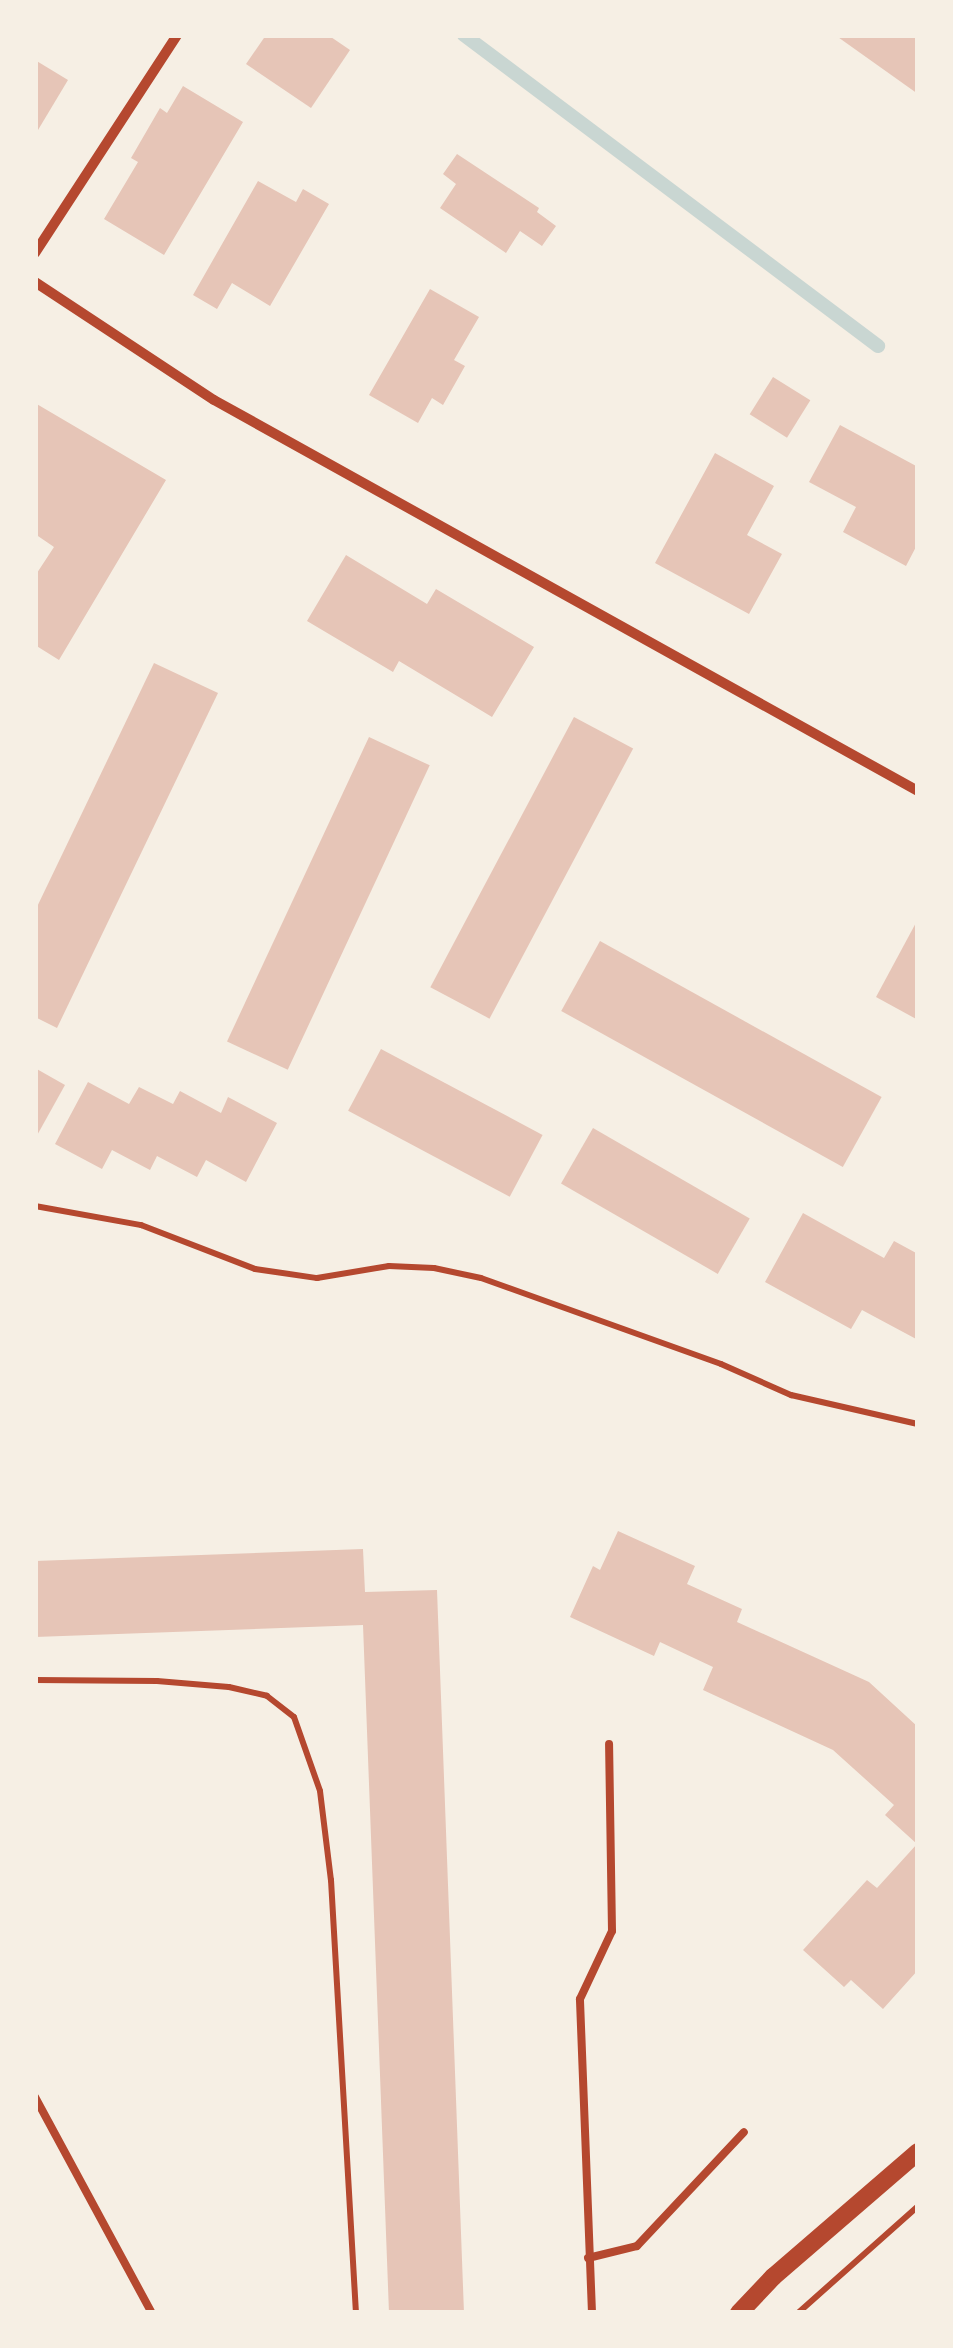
<!DOCTYPE html>
<style>
body{margin:0}
#map{position:relative;width:953px;height:2348px;overflow:hidden;background:#f6efe4;font-family:"Golos Text",sans-serif}
div>[style]{position:absolute}
.stream>*{height:14px;margin:-7px;padding:0 7px;transform-origin:7px;border-radius:7px;background:#c9d6d2}
.building>*{inset:0;background:#e6c5b7;transform-origin:0 0}
.path>*{height:6px;margin:-3px;padding:0 3px;transform-origin:3px;border-radius:3px;background:#b5482f}
.service>*{height:8px;margin:-4px;padding:0 4px;transform-origin:4px;border-radius:4px;background:#b5482f}
.minor>*{height:10px;margin:-5px;padding:0 5px;transform-origin:5px;border-radius:5px;background:#b5482f}
.tertiary>*{height:18px;margin:-9px;padding:0 9px;transform-origin:9px;border-radius:9px;background:#b5482f}
span{translate:-50% -50%;white-space:nowrap;text-align:center;line-height:1.15;-webkit-text-stroke:10px #f6efe4;paint-order:stroke}
.frame{position:absolute;inset:0;border:38px solid #f6efe4;pointer-events:none}
</style>
<div id="map">
<div class="stream">
<i style="left:464px;top:35px;width:518px;rotate:36.91deg"></i>
</div>
<div class="building">
<i style="clip-path:polygon(266px 35px,328px 35px,350px 50px,311px 108px,246px 64px)"></i>
<i style="clip-path:polygon(835px 35px,918px 35px,918px 94px)"></i>
<i style="clip-path:polygon(35px 60px,68px 80px,35px 135px)"></i>
<i style="clip-path:polygon(183px 86px,243px 122px,164px 255px,104px 219px,138px 162px,131px 158px,160px 108px,167px 113px)"></i>
<i style="clip-path:polygon(457px 154px,539px 208px,537px 212px,556px 226px,542px 246px,520px 231px,506px 253px,440px 208px,456px 184px,443px 174px)"></i>
<i style="clip-path:polygon(258px 181px,296px 202px,303px 189px,329px 204px,270px 306px,232px 283px,217px 309px,193px 295px)"></i>
<i style="clip-path:polygon(430px 289px,479px 317px,454px 360px,465px 366px,443px 405px,432px 398px,418px 423px,369px 395px)"></i>
<i style="left:773px;top:377px;width:44px;height:44px;rotate:32deg"></i>
<i style="clip-path:polygon(35px 403px,166px 480px,59px 660px,35px 645px,35px 576px,54px 547px,35px 534px)"></i>
<i style="clip-path:polygon(840px 425px,918px 467px,918px 543px,906px 566px,843px 532px,856px 507px,809px 482px)"></i>
<i style="clip-path:polygon(715px 453px,774px 486px,747px 535px,782px 554px,749px 614px,655px 563px)"></i>
<i style="clip-path:polygon(346px 555px,427px 604px,436px 589px,534px 647px,492px 717px,399px 661px,393px 672px,307px 621px)"></i>
<i style="clip-path:polygon(154px 663px,218px 693px,57px 1028px,35px 1017px,35px 911px)"></i>
<i style="left:574px;top:717px;width:67px;height:306px;rotate:28deg"></i>
<i style="left:369px;top:737px;width:67px;height:336px;rotate:25deg"></i>
<i style="clip-path:polygon(918px 919px,918px 1020px,876px 997px)"></i>
<i style="left:600px;top:941px;width:322px;height:80px;rotate:29deg"></i>
<i style="left:381px;top:1049px;width:183px;height:70px;rotate:28deg"></i>
<i style="clip-path:polygon(35px 1068px,65px 1085px,35px 1139px)"></i>
<i style="clip-path:polygon(88px 1082px,129px 1104px,139px 1087px,173px 1104px,180px 1091px,221px 1113px,228px 1097px,277px 1123px,246px 1182px,206px 1160px,197px 1177px,157px 1156px,150px 1170px,112px 1150px,102px 1169px,55px 1144px)"></i>
<i style="left:593px;top:1128px;width:181px;height:64px;rotate:30deg"></i>
<i style="clip-path:polygon(803px 1213px,884px 1258px,894px 1241px,918px 1254px,918px 1340px,862px 1310px,851px 1329px,765px 1282px)"></i>
<i style="clip-path:polygon(618px 1531px,695px 1566px,687px 1584px,742px 1609px,737px 1622px,869px 1682px,918px 1727px,918px 1970px,883px 2009px,851px 1980px,844px 1987px,803px 1950px,867px 1880px,877px 1888px,917px 1844px,885px 1815px,894px 1805px,833px 1750px,703px 1690px,713px 1667px,660px 1642px,654px 1656px,570px 1617px,593px 1566px,600px 1570px)"></i>
<i style="clip-path:polygon(363px 1549px,365px 1592px,437px 1590px,464px 2313px,389px 2313px,363px 1625px,35px 1637px,35px 1561px)"></i>
</div>
<div class="path">
<i style="left:35px;top:1206px;width:108px;rotate:10.2deg"></i>
<i style="left:141px;top:1225px;width:122px;rotate:21.1deg"></i>
<i style="left:255px;top:1269px;width:63px;rotate:8.3deg"></i>
<i style="left:317px;top:1278px;width:73px;rotate:-9.5deg"></i>
<i style="left:389px;top:1266px;width:45px;rotate:2.5deg"></i>
<i style="left:434px;top:1268px;width:48px;rotate:12deg"></i>
<i style="left:481px;top:1278px;width:255px;rotate:19.7deg"></i>
<i style="left:721px;top:1364px;width:77px;rotate:23.9deg"></i>
<i style="left:791px;top:1395px;width:130px;rotate:12.9deg"></i>
<i style="left:35px;top:1680px;width:122px;rotate:0.5deg"></i>
<i style="left:157px;top:1681px;width:72px;rotate:4.8deg"></i>
<i style="left:229px;top:1687px;width:39px;rotate:13deg"></i>
<i style="left:267px;top:1696px;width:34px;rotate:38deg"></i>
<i style="left:294px;top:1717px;width:78px;rotate:70.6deg"></i>
<i style="left:320px;top:1791px;width:90px;rotate:83deg"></i>
<i style="left:331px;top:1880px;width:434px;rotate:86.7deg"></i>
<i style="left:798px;top:2313px;width:161px;rotate:-41.7deg"></i>
</div>
<div class="service">
<i style="left:35px;top:2097px;width:246px;rotate:61.6deg"></i>
<i style="left:588px;top:2258px;width:50px;rotate:-13.8deg"></i>
<i style="left:637px;top:2246px;width:156px;rotate:-46.8deg"></i>
<i style="left:592px;top:2313px;width:314px;rotate:-92.2deg"></i>
<i style="left:580px;top:1999px;width:75px;rotate:-64.8deg"></i>
<i style="left:612px;top:1931px;width:187px;rotate:-90.9deg"></i>
</div>
<div class="minor">
<i style="left:35px;top:253px;width:260px;rotate:-56.9deg"></i>
<i style="left:35px;top:282px;width:214px;rotate:33.4deg"></i>
<i style="left:214px;top:400px;width:805px;rotate:29.05deg"></i>
</div>
<div class="tertiary">
<i style="left:739px;top:2313px;width:50px;rotate:-46.6deg"></i>
<i style="left:773px;top:2277px;width:191px;rotate:-40.8deg"></i>
</div>
<div class="frame"></div>
</div>
